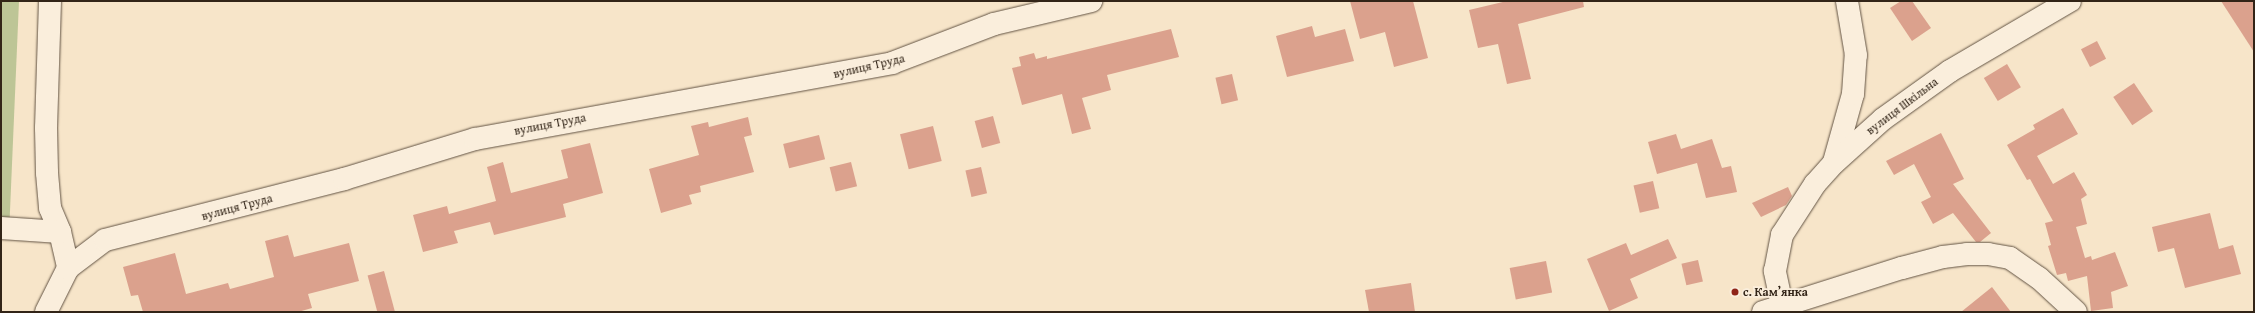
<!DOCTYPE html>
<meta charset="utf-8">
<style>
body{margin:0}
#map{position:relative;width:2255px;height:313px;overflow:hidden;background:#f7e5c9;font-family:"Gentium Book Plus",serif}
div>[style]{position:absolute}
.green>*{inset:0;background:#bdc596}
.building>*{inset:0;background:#dba18d;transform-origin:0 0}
.roads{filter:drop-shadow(0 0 1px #635444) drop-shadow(0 0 1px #635444)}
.street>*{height:22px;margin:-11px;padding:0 11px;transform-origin:11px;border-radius:11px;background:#faeedc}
.dots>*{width:11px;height:11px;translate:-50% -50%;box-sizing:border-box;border:2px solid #faeedc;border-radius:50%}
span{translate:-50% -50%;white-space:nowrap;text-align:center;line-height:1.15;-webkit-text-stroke:3.5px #faeedc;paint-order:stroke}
.street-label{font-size:12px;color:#322417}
.poi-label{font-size:12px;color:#322417;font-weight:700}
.left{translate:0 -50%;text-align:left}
.frame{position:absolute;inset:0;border:2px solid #322417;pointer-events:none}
</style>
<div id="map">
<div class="green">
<i style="clip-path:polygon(1px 1px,19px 1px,9px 234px,1px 234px)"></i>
</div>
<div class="building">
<i style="clip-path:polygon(1350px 1px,1413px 1px,1428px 58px,1394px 67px,1385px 32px,1360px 39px)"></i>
<i style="clip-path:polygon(1507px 1px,1583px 1px,1584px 7px,1518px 24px,1531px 79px,1507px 84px,1498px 44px,1478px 48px,1469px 10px)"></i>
<i style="clip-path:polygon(1901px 1px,1912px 1px,1931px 28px,1912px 41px,1890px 8px)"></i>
<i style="clip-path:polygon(2221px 1px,2254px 1px,2254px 52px)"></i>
<i style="clip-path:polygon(1312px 26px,1315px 37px,1345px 29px,1354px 61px,1287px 77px,1276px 36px)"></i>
<i style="clip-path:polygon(1171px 29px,1179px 57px,1107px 75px,1111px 90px,1082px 98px,1091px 129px,1072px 134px,1062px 94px,1022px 105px,1012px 68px,1021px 66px,1019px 57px,1034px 53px,1036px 59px,1047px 56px,1047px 59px)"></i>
<i style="left:2097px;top:41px;width:20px;height:18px;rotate:63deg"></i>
<i style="left:2007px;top:64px;width:27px;height:27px;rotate:59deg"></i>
<i style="left:1232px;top:74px;width:27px;height:17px;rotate:77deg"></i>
<i style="left:2134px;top:83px;width:34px;height:25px;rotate:56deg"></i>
<i style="clip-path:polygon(2063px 108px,2078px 134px,2037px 156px,2053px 184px,2074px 172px,2087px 195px,2081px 199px,2087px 224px,2076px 227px,2085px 258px,2091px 256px,2092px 260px,2115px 252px,2128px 286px,2111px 292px,2113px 308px,2091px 311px,2087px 276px,2068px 281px,2066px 273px,2057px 275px,2048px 246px,2051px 245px,2045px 223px,2053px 221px,2030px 179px,2027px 180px,2007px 145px,2035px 129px,2033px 125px)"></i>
<i style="left:993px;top:116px;width:28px;height:19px;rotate:75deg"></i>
<i style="clip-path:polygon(748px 117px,752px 135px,744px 137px,754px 172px,700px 186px,701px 192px,689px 195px,692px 204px,661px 213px,649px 169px,699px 155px,691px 126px,708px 122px,709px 127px)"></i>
<i style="left:933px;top:126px;width:36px;height:34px;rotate:76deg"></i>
<i style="clip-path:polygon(1941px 133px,1964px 179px,1953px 184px,1991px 233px,1980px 242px,1976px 242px,1953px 213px,1933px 224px,1921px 202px,1931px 197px,1914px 164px,1894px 175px,1886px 161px)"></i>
<i style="clip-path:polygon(1676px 134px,1681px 149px,1712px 139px,1722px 168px,1731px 166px,1737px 192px,1706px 198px,1697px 163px,1657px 174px,1648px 142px)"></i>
<i style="left:819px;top:135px;width:25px;height:37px;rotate:76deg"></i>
<i style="clip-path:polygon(590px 143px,603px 193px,563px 204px,566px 217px,494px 235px,490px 222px,454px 231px,458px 243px,423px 252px,413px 215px,447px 206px,449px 214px,496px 201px,487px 167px,503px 162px,511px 193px,568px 178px,561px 150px)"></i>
<i style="left:851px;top:162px;width:25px;height:22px;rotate:76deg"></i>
<i style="left:981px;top:167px;width:27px;height:16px;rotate:77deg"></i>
<i style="left:1653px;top:181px;width:28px;height:20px;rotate:77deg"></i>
<i style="clip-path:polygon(1788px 187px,1792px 196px,1786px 205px,1761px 217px,1752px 203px)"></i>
<i style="clip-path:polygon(2210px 213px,2219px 249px,2233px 245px,2241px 274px,2185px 288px,2174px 248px,2158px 252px,2152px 227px)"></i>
<i style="clip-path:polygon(288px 235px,294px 257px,349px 243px,359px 281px,308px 294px,312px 308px,298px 312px,143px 312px,138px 295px,131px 296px,123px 267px,175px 253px,186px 294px,228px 283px,230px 289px,274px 277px,265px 241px)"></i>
<i style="clip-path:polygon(1668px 239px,1677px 258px,1630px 279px,1638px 298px,1609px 311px,1587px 259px,1626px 243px,1631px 255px)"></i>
<i style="left:1698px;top:260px;width:22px;height:17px;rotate:77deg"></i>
<i style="left:1546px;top:261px;width:32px;height:37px;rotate:79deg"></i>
<i style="left:384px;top:271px;width:42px;height:17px;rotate:75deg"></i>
<i style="clip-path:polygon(1411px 283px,1415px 312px,1369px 312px,1365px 290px)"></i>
<i style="clip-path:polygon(1992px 287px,2011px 312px,1961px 312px)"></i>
</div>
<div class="roads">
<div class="street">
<i style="left:50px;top:1px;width:127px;rotate:91.8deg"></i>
<i style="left:46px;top:128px;width:45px;rotate:88.7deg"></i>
<i style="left:47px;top:173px;width:35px;rotate:85deg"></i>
<i style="left:50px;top:208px;width:26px;rotate:67deg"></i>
<i style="left:60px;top:232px;width:37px;rotate:77deg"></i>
<i style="left:1834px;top:162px;width:71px;rotate:-74.4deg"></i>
<i style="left:1853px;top:94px;width:39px;rotate:-86deg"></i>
<i style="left:1856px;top:55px;width:55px;rotate:-99.5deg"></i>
<i style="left:1px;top:228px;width:59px;rotate:3.9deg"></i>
<i style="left:1782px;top:305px;width:35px;rotate:-102deg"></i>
<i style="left:1775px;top:271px;width:37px;rotate:-79deg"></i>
<i style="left:1782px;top:235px;width:61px;rotate:-57.1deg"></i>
<i style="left:1815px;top:184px;width:28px;rotate:-48deg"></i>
<i style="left:1834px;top:163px;width:66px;rotate:-41.9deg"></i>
<i style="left:1883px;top:119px;width:82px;rotate:-35.6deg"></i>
<i style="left:1950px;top:71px;width:139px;rotate:-30.3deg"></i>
<i style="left:46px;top:312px;width:49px;rotate:-63.4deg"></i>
<i style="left:68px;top:268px;width:46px;rotate:-37.1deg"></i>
<i style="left:105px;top:240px;width:247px;rotate:-14.3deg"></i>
<i style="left:344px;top:179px;width:137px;rotate:-17deg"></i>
<i style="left:475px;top:139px;width:424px;rotate:-10.3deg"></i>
<i style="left:892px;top:63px;width:109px;rotate:-20.9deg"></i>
<i style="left:994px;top:24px;width:100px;rotate:-13.3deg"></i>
<i style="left:1763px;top:312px;width:146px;rotate:-17.6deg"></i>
<i style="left:1902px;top:268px;width:42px;rotate:-15deg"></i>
<i style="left:1943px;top:257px;width:24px;rotate:-7deg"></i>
<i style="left:1967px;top:254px;width:21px"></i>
<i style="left:1988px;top:254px;width:22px;rotate:10deg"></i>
<i style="left:2010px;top:258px;width:35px;rotate:35deg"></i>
<i style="left:2039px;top:278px;width:50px;rotate:42.6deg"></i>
</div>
</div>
<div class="dots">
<i style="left:1735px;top:292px;background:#8f2418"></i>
</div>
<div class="street-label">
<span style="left:869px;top:66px;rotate:-13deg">вулиця Труда</span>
<span style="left:1902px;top:106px;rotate:-37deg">вулиця Шкільна</span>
<span style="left:550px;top:124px;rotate:-11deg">вулиця Труда</span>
<span style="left:237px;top:207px;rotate:-15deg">вулиця Труда</span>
</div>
<div class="poi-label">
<span class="left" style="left:1743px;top:292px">с. Кам’янка</span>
</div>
<div class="frame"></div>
</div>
